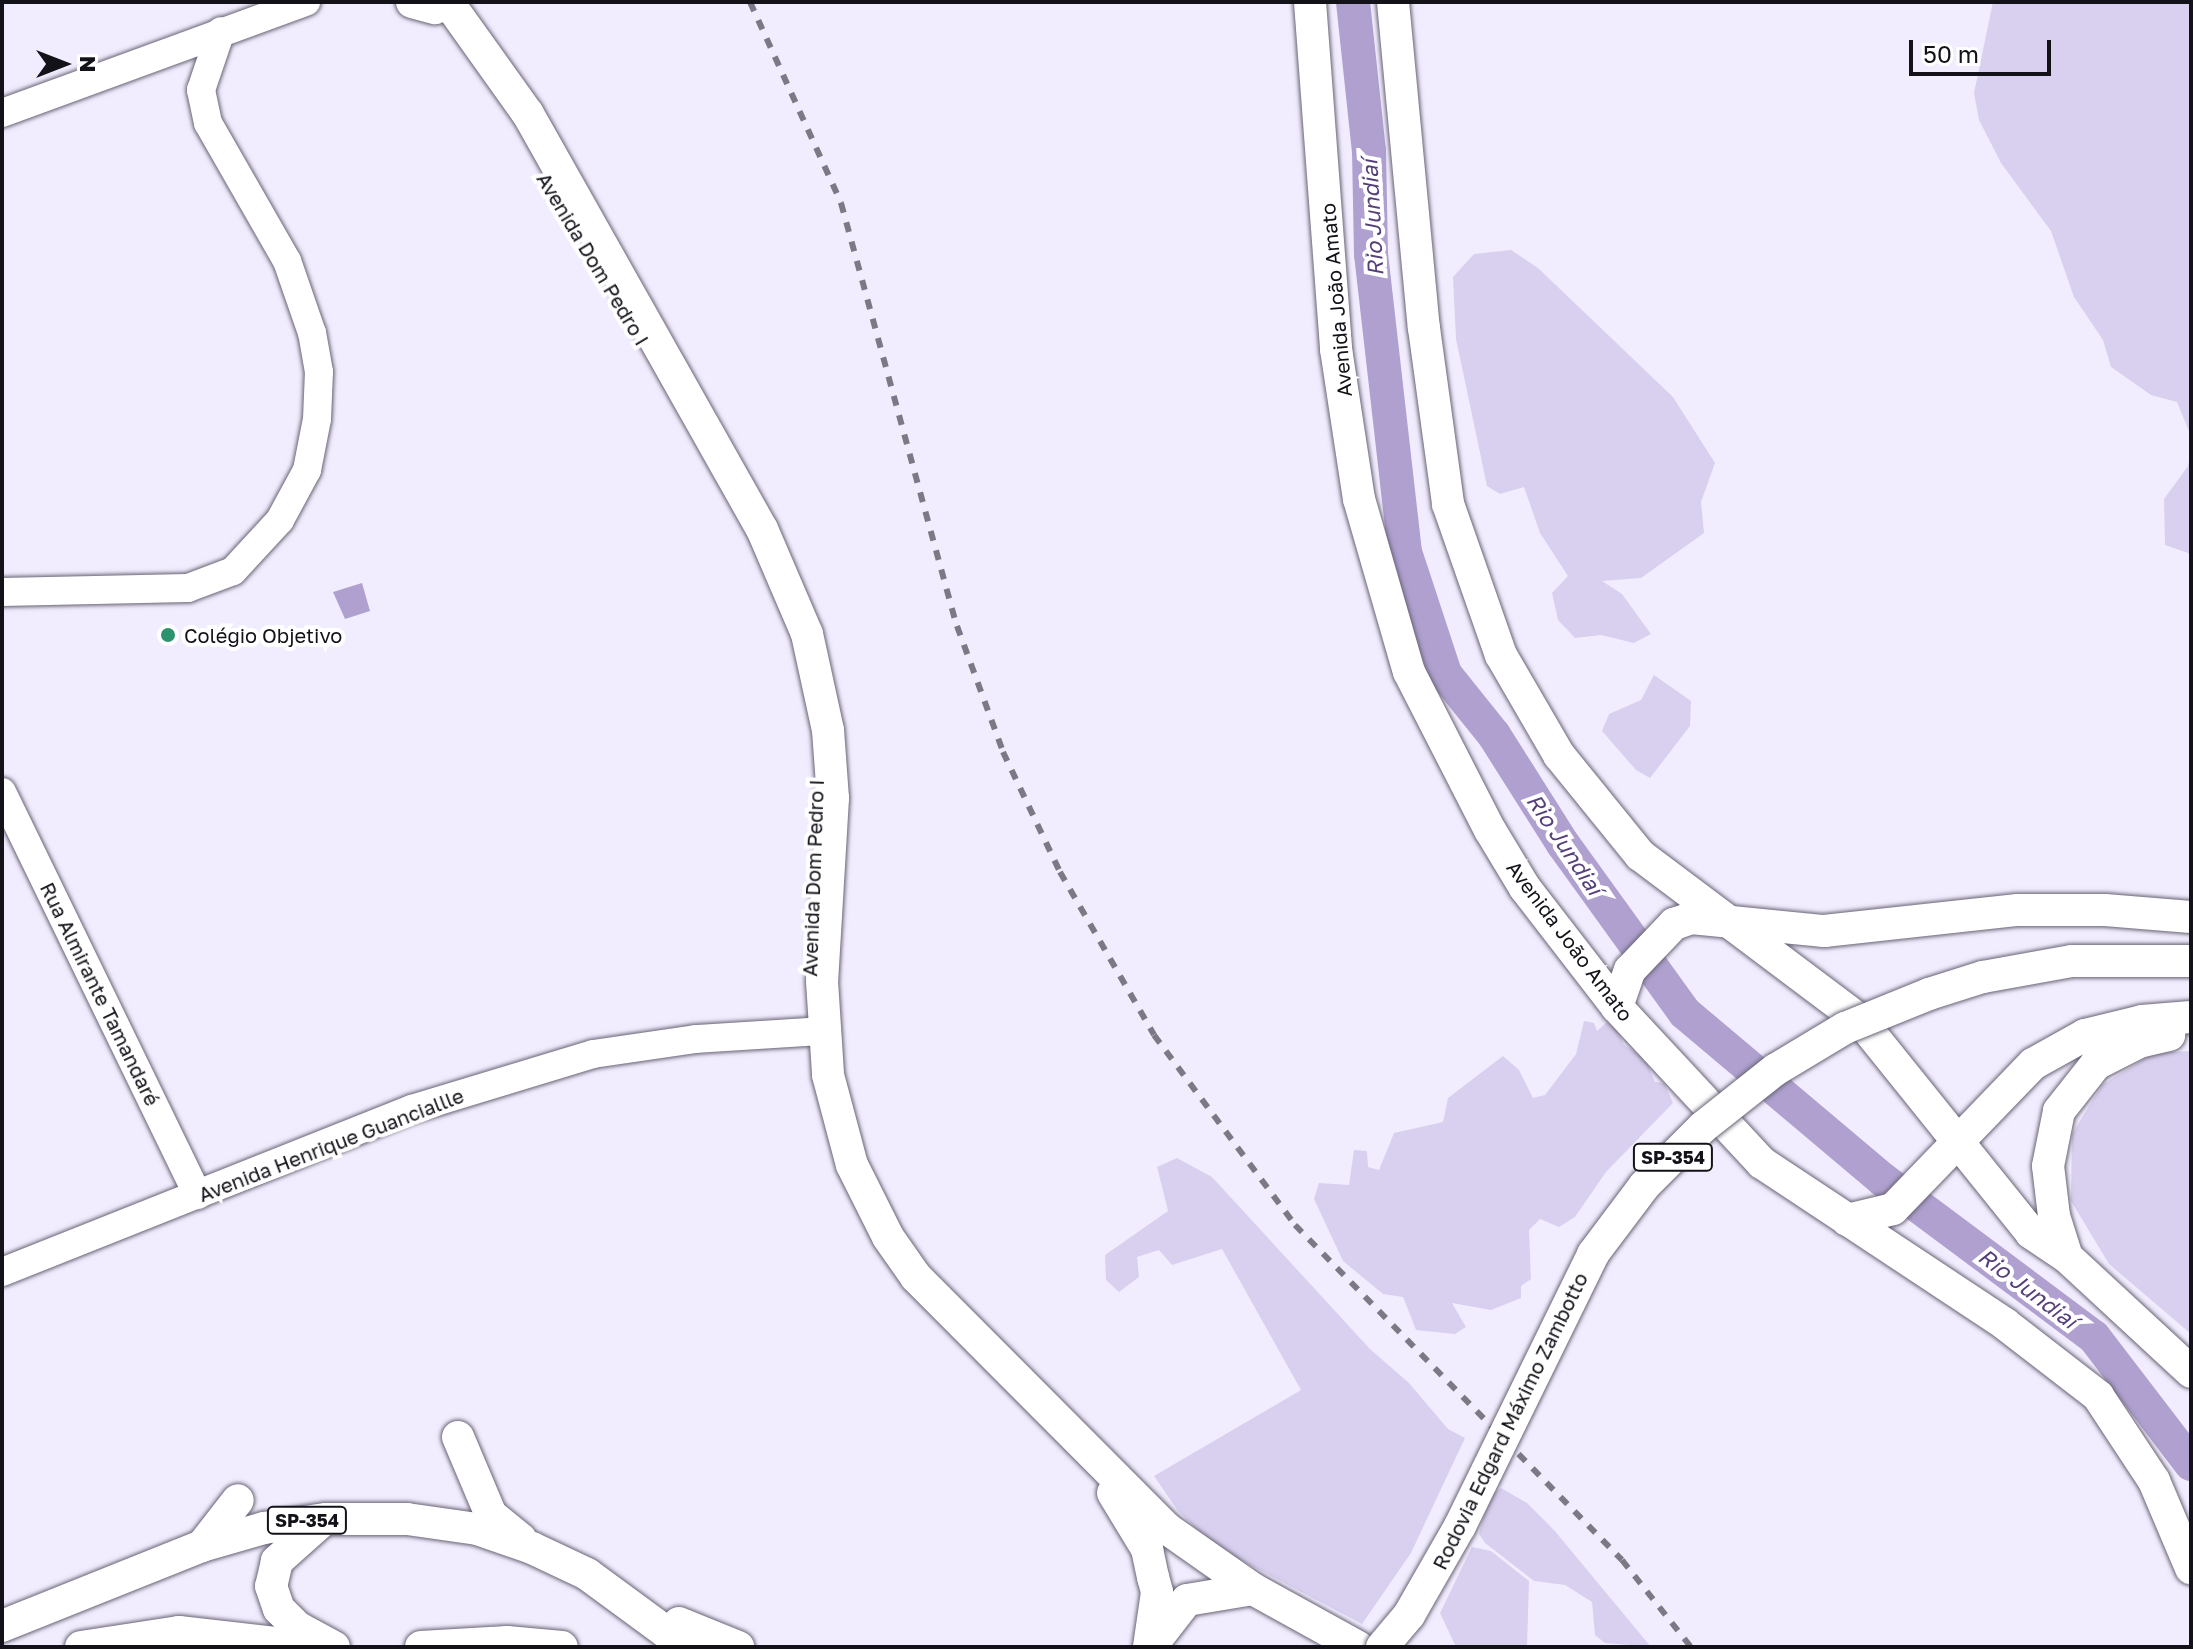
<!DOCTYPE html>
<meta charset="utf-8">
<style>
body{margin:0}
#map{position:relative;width:2193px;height:1649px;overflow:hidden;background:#f2edfe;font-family:"Golos Text",sans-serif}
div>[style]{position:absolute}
.green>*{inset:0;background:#d9d0ef}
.water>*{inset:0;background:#afa0cf}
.river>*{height:34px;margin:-17px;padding:0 17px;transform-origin:17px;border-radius:17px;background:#afa0cf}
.roads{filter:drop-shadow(0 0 2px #686375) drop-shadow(0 0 2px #686375)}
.secondary>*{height:28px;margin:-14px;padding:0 14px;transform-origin:14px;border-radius:14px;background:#fff}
.primary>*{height:32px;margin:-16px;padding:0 16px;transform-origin:16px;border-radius:16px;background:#fff}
.rail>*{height:6px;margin-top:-3px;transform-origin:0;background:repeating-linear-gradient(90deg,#7c7984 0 10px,transparent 0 20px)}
.bridges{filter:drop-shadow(0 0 2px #686375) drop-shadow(0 0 2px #686375)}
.primary-bridge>*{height:32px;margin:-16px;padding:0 16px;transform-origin:16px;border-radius:16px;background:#fff}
.dots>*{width:22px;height:22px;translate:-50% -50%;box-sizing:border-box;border:4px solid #fff;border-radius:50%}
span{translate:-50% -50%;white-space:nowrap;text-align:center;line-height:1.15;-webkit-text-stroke:8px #fff;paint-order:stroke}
.shield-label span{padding:2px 6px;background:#fff;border:2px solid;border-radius:6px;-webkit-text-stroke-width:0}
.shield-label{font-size:18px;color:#141219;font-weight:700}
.street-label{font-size:20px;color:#141219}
.poi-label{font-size:20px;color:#141219}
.left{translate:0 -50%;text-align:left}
.water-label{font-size:22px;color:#553f7b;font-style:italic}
.frame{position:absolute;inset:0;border:4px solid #141219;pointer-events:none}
.north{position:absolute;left:24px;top:24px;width:80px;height:80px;-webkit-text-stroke:6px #fff;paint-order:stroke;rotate:90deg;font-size:22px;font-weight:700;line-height:32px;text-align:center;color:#141219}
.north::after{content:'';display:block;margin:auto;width:28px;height:36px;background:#141219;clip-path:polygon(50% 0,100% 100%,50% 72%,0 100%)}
.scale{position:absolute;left:1909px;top:40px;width:142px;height:36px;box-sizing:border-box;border:4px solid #141219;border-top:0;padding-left:10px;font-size:24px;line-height:28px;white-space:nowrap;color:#141219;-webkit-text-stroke:6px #fff;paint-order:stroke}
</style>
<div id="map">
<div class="green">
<i style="clip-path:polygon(1993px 2px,2191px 2px,2191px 436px,2177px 402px,2151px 395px,2111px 367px,2103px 340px,2074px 297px,2051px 231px,2001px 163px,1979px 120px,1974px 93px)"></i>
<i style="clip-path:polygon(1511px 250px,1538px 268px,1673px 397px,1715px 463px,1701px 502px,1704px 533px,1641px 578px,1602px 581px,1622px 594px,1651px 634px,1634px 643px,1601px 635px,1575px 638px,1558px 620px,1552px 593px,1568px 576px,1540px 533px,1524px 487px,1500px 494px,1487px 486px,1456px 339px,1453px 277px,1474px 254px)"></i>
<i style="clip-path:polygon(2191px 447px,2191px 554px,2165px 545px,2164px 499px,2188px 466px)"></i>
<i style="clip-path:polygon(1654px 675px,1691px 701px,1690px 726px,1650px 778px,1636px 770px,1602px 731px,1609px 714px,1641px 700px)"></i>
<i style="clip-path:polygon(1584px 1021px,1594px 1023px,1597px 1031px,1607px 1022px,1617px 1030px,1624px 1045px,1645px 1058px,1655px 1082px,1664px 1083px,1673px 1103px,1606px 1172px,1575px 1217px,1559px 1227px,1540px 1219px,1529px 1230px,1531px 1279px,1521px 1286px,1521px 1298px,1491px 1310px,1452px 1303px,1466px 1327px,1455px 1334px,1416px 1330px,1403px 1297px,1383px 1294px,1343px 1261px,1314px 1199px,1319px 1183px,1349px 1185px,1354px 1150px,1367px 1151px,1368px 1167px,1379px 1170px,1394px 1133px,1443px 1122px,1448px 1098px,1503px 1056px,1519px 1070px,1533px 1098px,1545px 1095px,1576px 1054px)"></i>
<i style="clip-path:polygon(2191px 1051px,2191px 1334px,2109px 1264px,2071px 1201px,2072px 1134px,2102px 1085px,2154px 1053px)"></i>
<i style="clip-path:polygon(1177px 1158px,1212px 1177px,1370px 1349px,1409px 1383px,1448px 1429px,1465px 1438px,1411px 1553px,1362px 1624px,1216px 1547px,1178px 1511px,1154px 1476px,1301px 1390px,1222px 1249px,1172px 1265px,1159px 1250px,1137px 1257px,1139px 1277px,1119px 1292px,1106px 1280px,1105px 1255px,1168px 1211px,1157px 1167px)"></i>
<i style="clip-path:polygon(1501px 1488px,1527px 1503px,1554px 1530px,1651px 1647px,1605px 1643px,1595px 1635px,1592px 1602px,1565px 1585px,1534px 1581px,1485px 1543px,1479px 1534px,1483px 1518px,1493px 1494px)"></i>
<i style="clip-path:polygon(1472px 1547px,1491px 1551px,1529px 1581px,1527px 1647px,1456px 1647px,1440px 1613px)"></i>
</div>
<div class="water">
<i style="clip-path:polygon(362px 583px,370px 611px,345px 619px,333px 592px)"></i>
</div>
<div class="river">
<i style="left:1353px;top:2px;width:150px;rotate:83.9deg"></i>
<i style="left:1369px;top:151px;width:103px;rotate:88.9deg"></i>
<i style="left:1371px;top:254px;width:300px;rotate:83.5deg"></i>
<i style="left:1405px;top:552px;width:128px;rotate:71.8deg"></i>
<i style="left:1445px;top:674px;width:78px;rotate:51.2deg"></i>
<i style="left:1494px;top:735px;width:129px;rotate:57.7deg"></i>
<i style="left:1563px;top:844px;width:208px;rotate:54.2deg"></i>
<i style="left:1685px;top:1013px;width:258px;rotate:40.1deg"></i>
<i style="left:1882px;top:1179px;width:264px;rotate:36.7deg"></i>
<i style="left:2094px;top:1337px;width:160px;rotate:52.6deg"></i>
</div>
<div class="roads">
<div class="secondary">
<i style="left:2px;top:113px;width:324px;rotate:-20.1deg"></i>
<i style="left:2px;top:592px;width:186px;rotate:-1.2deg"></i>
<i style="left:188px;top:588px;width:48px;rotate:-20.7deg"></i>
<i style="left:233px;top:571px;width:69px;rotate:-47.3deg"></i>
<i style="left:280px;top:520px;width:57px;rotate:-61.6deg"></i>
<i style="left:307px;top:470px;width:52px;rotate:-78.9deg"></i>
<i style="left:317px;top:419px;width:47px;rotate:-87.6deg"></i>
<i style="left:319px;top:372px;width:40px;rotate:-100deg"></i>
<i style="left:312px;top:333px;width:76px;rotate:-109.1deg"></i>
<i style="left:287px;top:261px;width:159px;rotate:-119.8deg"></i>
<i style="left:208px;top:123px;width:34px;rotate:-102deg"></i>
<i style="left:201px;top:90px;width:62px;rotate:-71.3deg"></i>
<i style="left:2px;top:792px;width:448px;rotate:64.1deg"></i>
<i style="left:2px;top:1272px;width:441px;rotate:-21.7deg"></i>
<i style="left:412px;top:1109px;width:189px;rotate:-16.9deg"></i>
<i style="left:593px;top:1054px;width:104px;rotate:-8.3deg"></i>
<i style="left:696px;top:1039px;width:127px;rotate:-3.6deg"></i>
</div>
<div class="primary">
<i style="left:412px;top:2px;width:24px;rotate:15deg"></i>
<i style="left:448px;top:2px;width:138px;rotate:54.5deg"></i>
<i style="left:528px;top:114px;width:476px;rotate:60.6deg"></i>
<i style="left:762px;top:529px;width:114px;rotate:66.8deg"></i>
<i style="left:807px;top:634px;width:98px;rotate:77.7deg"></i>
<i style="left:828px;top:730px;width:68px;rotate:85.8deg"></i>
<i style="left:833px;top:798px;width:183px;rotate:93.4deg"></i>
<i style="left:822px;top:981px;width:94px;rotate:86.3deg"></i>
<i style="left:828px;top:1075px;width:93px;rotate:75.1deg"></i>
<i style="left:852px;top:1165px;width:80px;rotate:63.4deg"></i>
<i style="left:888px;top:1237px;width:49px;rotate:55deg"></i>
<i style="left:916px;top:1277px;width:354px;rotate:45.1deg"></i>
<i style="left:1166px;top:1528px;width:106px;rotate:35deg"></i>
<i style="left:1253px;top:1589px;width:120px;rotate:28.9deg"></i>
<i style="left:1310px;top:2px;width:348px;rotate:85.7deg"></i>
<i style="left:1336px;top:349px;width:152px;rotate:81.3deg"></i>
<i style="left:1359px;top:499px;width:180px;rotate:73.9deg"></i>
<i style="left:1409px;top:672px;width:178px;rotate:62.9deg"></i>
<i style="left:1490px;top:830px;width:68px;rotate:58.9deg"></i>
<i style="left:1525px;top:888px;width:150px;rotate:52.3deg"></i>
<i style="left:1617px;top:1007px;width:213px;rotate:47.1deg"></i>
<i style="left:1762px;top:1163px;width:291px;rotate:33.5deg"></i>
<i style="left:2005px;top:1324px;width:118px;rotate:37.7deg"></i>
<i style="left:2098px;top:1396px;width:102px;rotate:56.6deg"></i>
<i style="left:2154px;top:1481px;width:95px;rotate:67deg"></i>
<i style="left:1393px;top:2px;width:327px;rotate:84.6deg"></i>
<i style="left:1424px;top:328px;width:178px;rotate:82.2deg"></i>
<i style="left:1448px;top:504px;width:160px;rotate:70.7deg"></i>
<i style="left:1501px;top:655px;width:116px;rotate:59.9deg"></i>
<i style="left:1559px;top:755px;width:129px;rotate:51deg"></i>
<i style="left:1640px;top:855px;width:275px;rotate:36.9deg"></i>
<i style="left:1860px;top:1020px;width:273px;rotate:51.2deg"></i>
<i style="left:2031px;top:1233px;width:43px;rotate:33.7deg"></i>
<i style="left:2067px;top:1257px;width:169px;rotate:42.8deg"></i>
<i style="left:1617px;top:1007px;width:39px;rotate:-71deg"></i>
<i style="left:1630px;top:970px;width:64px;rotate:-46.3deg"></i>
<i style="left:1674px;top:924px;width:18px;rotate:-19deg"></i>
<i style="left:1691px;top:918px;width:134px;rotate:5.6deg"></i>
<i style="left:1824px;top:931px;width:195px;rotate:-6.2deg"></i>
<i style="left:2018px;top:910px;width:87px"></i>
<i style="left:2105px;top:910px;width:86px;rotate:4.7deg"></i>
<i style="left:1847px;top:1220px;width:47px;rotate:-13.4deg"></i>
<i style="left:1893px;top:1209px;width:202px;rotate:-46deg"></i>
<i style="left:2033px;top:1064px;width:60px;rotate:-29.1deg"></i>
<i style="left:2085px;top:1035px;width:59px;rotate:-13.8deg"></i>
<i style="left:2142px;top:1021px;width:49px;rotate:-4.7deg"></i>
<i style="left:2067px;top:1257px;width:43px;rotate:-107.6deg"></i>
<i style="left:2054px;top:1216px;width:50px;rotate:-96.8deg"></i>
<i style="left:2048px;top:1166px;width:56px;rotate:-78.7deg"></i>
<i style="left:2059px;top:1111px;width:60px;rotate:-51.8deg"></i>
<i style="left:2096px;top:1064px;width:48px;rotate:-27.1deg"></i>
<i style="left:2139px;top:1042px;width:31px;rotate:-13deg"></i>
<i style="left:458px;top:1437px;width:85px;rotate:67.1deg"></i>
<i style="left:491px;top:1515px;width:38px;rotate:39deg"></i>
<i style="left:1113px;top:1493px;width:66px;rotate:58.7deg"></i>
<i style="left:1147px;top:1549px;width:29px;rotate:78deg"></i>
<i style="left:1153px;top:1577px;width:16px;rotate:75deg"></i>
<i style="left:1157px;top:1592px;width:56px;rotate:98.3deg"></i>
<i style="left:323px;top:1520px;width:62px;rotate:138.3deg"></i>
<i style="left:277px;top:1561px;width:26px;rotate:103deg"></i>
<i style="left:271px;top:1586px;width:24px;rotate:71deg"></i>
<i style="left:279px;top:1609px;width:25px;rotate:45deg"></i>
<i style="left:297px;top:1627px;width:42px;rotate:28.4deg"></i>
<i style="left:202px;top:1546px;width:58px;rotate:-52deg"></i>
<i style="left:679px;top:1623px;width:64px;rotate:22.1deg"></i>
<i style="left:2px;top:1626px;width:215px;rotate:-21.8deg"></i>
<i style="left:202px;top:1546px;width:65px;rotate:-16.2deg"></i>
<i style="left:264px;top:1528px;width:63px;rotate:-8.3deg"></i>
<i style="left:326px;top:1519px;width:81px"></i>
<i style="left:407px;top:1519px;width:71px;rotate:8.1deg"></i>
<i style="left:477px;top:1529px;width:58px;rotate:19.1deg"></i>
<i style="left:532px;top:1548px;width:61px;rotate:25.3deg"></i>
<i style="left:587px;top:1574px;width:98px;rotate:36.3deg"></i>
<i style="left:666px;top:1632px;width:34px;rotate:26deg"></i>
<i style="left:1152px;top:1645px;width:57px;rotate:-52.1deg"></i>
<i style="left:1187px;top:1600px;width:67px;rotate:-9.5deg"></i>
<i style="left:81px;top:1647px;width:99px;rotate:-8.7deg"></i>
<i style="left:179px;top:1632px;width:132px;rotate:6.5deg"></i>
<i style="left:421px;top:1647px;width:86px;rotate:-3.3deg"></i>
<i style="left:507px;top:1642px;width:55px;rotate:5.2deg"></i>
</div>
</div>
<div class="rail">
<i style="left:750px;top:2px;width:221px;rotate:65.6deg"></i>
<i style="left:841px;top:203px;width:439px;rotate:74.7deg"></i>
<i style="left:957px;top:626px;width:134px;rotate:69.9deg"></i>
<i style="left:1003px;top:752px;width:133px;rotate:64.6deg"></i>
<i style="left:1060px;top:872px;width:188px;rotate:60deg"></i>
<i style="left:1154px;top:1035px;width:237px;rotate:53.4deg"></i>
<i style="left:1295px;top:1225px;width:468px;rotate:45.7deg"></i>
<i style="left:1622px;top:1560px;width:111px;rotate:51.6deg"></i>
</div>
<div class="bridges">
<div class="primary-bridge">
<i style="left:1382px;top:1647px;width:42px;rotate:-49.8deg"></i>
<i style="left:1409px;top:1615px;width:103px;rotate:-60.2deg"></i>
<i style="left:1460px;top:1526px;width:303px;rotate:-63.9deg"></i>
<i style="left:1593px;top:1254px;width:85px;rotate:-53.1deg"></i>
<i style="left:1644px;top:1186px;width:83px;rotate:-45deg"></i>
<i style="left:1703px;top:1127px;width:92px;rotate:-38.4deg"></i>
<i style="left:1775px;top:1070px;width:82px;rotate:-31deg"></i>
<i style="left:1845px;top:1028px;width:91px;rotate:-22deg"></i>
<i style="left:1929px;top:994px;width:57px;rotate:-17.5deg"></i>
<i style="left:1983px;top:977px;width:90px;rotate:-10.2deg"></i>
<i style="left:2072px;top:961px;width:119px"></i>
</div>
</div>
<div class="dots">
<i style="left:168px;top:635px;background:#2d926e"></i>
</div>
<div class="shield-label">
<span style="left:1673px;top:1157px">SP-354</span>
<span style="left:307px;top:1520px">SP-354</span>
</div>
<div class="street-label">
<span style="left:593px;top:259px;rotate:59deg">Avenida Dom Pedro I</span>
<span style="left:1336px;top:300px;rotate:-95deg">Avenida João Amato</span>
<span style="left:813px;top:878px;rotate:-88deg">Avenida Dom Pedro I</span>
<span style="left:1570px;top:941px;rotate:53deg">Avenida João Amato</span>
<span style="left:100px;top:994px;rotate:64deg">Rua Almirante Tamandaré</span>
<span style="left:331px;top:1145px;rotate:-21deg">Avenida Henrique Guanciallle</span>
<span style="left:1510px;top:1421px;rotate:-64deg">Rodovia Edgard Máximo Zambotto</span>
</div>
<div class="poi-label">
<span class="left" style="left:184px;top:635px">Colégio Objetivo</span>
</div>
<div class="water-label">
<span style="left:1372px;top:218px;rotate:-93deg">Rio Jundiaí</span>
<span style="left:1565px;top:844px;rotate:56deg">Rio Jundiaí</span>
<span style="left:2028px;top:1288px;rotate:37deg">Rio Jundiaí</span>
</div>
<div class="frame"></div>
<div class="north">N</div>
<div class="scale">50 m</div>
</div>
